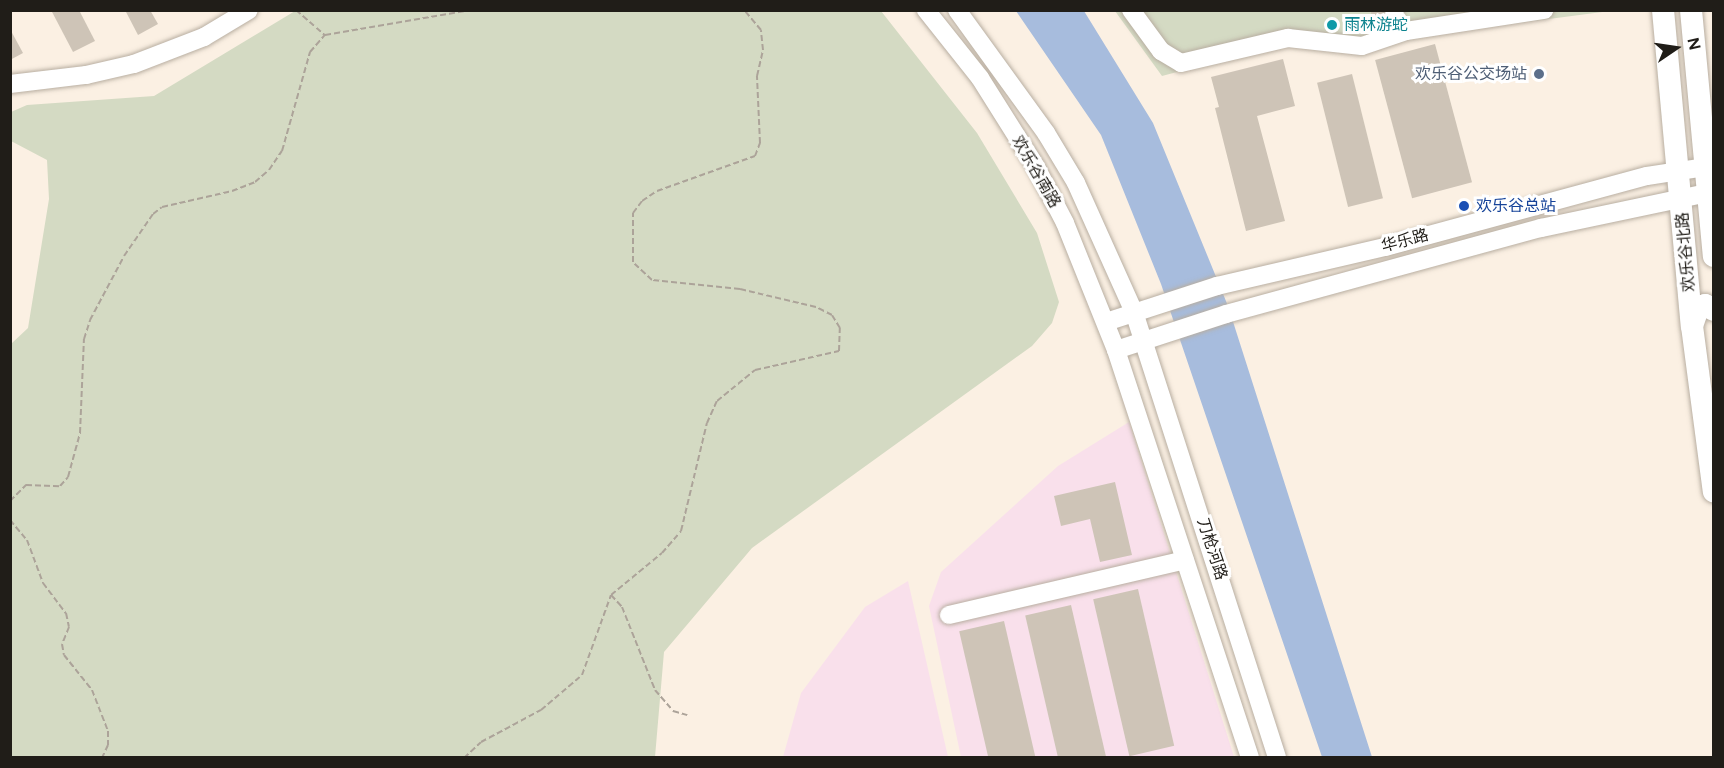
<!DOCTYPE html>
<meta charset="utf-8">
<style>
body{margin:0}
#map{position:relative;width:1724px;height:768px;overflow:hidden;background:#fbf0e3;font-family:Figtree,"Noto Sans SC",sans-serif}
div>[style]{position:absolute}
.industrial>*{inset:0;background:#f9e0eb}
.green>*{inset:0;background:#d4dac3}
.water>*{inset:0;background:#a7bcdd}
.building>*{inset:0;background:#cec4b7;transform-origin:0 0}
.path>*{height:2px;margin-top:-1px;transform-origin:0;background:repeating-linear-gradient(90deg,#aca399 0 6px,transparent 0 9px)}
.roads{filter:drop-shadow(0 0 2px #b8aea1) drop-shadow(0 0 2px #b8aea1)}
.minor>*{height:18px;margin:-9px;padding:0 9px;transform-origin:9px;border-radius:9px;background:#fff}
.major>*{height:22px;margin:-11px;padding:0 11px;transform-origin:11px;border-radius:11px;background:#fff}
.dots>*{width:16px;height:16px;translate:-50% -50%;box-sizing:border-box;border:3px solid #fff;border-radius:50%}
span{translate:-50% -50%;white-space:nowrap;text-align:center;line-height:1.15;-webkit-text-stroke:6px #fff;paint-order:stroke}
.culture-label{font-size:16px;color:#0d838f}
.left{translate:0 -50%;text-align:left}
.service-label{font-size:16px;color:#4e5e75}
.right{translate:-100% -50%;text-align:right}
.street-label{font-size:16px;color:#201d18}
.transit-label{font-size:16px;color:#164399}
.frame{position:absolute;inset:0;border:12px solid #201d18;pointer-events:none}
.north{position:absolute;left:1646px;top:18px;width:60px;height:60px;-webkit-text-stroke:4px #fff;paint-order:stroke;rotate:77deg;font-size:16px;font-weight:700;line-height:24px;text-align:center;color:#201d18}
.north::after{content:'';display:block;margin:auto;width:21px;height:27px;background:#201d18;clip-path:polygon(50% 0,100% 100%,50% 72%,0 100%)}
</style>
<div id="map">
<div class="industrial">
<i style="clip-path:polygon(1129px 422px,1234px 757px,961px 757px,929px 606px,941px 572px,1058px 466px)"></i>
<i style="clip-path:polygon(908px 581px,948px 757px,783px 757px,801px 693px,865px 607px)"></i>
</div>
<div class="green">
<i style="clip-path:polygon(295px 11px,881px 11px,977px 133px,1037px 233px,1059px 302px,1052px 323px,1032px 346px,752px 548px,664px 652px,655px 757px,11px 757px,11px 344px,28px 328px,49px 199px,47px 160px,11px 141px,11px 112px,27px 105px,154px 96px)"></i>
<i style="clip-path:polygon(1115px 11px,1610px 11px,1426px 35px,1289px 42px,1162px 76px)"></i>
</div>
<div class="water">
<i style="clip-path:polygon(1016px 11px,1084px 11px,1153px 123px,1228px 306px,1372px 757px,1322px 757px,1161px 284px,1101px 135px)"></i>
</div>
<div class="building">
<i style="clip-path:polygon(51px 10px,79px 10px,95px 41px,73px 52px)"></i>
<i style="clip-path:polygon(125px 10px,150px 10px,158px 24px,138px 35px)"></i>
<i style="clip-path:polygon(1371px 10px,1383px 10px,1389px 25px,1372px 31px)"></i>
<i style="clip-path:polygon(10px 29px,23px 53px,10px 60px)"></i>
<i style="left:1435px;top:44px;width:143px;height:62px;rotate:75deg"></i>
<i style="clip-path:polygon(1283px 59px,1295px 106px,1257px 116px,1285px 221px,1246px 231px,1215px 108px,1219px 107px,1211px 77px)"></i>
<i style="left:1352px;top:74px;width:128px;height:36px;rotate:76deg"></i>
<i style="clip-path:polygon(1115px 482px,1132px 555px,1100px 562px,1090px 519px,1061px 526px,1054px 496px)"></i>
<i style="left:1138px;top:589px;width:161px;height:46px;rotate:77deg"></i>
<i style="left:1071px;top:605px;width:157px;height:47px;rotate:77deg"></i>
<i style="left:1004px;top:621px;width:141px;height:46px;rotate:77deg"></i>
</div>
<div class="path">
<i style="left:296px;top:10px;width:38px;rotate:41deg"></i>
<i style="left:10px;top:501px;width:23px;rotate:-45deg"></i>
<i style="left:26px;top:485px;width:34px;rotate:2deg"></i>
<i style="left:60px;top:486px;width:12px;rotate:-48deg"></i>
<i style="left:68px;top:477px;width:46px;rotate:-74.7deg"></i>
<i style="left:80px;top:433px;width:94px;rotate:-87.6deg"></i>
<i style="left:84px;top:339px;width:20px;rotate:-72deg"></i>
<i style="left:90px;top:320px;width:72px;rotate:-62deg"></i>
<i style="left:124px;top:256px;width:51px;rotate:-55.4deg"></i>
<i style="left:153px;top:214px;width:11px;rotate:-38deg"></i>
<i style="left:162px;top:207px;width:72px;rotate:-12.9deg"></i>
<i style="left:232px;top:191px;width:25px;rotate:-21deg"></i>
<i style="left:255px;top:182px;width:18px;rotate:-41deg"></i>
<i style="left:269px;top:170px;width:23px;rotate:-56deg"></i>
<i style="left:282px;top:151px;width:103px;rotate:-74.2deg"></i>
<i style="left:310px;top:52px;width:23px;rotate:-49deg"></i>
<i style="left:325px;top:35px;width:148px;rotate:-9.7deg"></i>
<i style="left:10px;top:520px;width:26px;rotate:50deg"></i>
<i style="left:27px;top:540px;width:46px;rotate:69.6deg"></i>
<i style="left:43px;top:583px;width:38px;rotate:53deg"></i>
<i style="left:66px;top:613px;width:14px;rotate:78deg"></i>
<i style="left:69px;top:627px;width:18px;rotate:112deg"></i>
<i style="left:62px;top:644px;width:11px;rotate:80deg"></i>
<i style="left:64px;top:655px;width:45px;rotate:51.3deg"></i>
<i style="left:92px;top:690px;width:44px;rotate:68.7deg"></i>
<i style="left:108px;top:731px;width:14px;rotate:90deg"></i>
<i style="left:108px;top:745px;width:14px;rotate:115deg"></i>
<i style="left:611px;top:595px;width:16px;rotate:47deg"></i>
<i style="left:622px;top:607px;width:89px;rotate:68.3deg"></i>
<i style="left:655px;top:690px;width:28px;rotate:49deg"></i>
<i style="left:673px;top:711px;width:15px;rotate:16deg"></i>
<i style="left:464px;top:758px;width:23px;rotate:-43deg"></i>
<i style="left:481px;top:742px;width:68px;rotate:-28.1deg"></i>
<i style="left:541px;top:710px;width:54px;rotate:-40.5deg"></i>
<i style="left:582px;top:675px;width:85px;rotate:-70.1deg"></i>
<i style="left:611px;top:595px;width:66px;rotate:-39.5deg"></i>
<i style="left:662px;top:553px;width:29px;rotate:-49deg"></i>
<i style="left:681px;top:531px;width:111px;rotate:-76.5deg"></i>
<i style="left:707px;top:423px;width:24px;rotate:-66deg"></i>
<i style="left:717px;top:401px;width:49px;rotate:-39.2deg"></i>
<i style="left:755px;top:370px;width:86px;rotate:-12.7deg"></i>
<i style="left:839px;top:351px;width:23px;rotate:-88deg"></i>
<i style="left:840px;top:328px;width:15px;rotate:-122deg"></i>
<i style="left:832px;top:315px;width:18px;rotate:-153deg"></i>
<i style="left:816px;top:307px;width:78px;rotate:-166.7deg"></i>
<i style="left:740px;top:289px;width:88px;rotate:-174.2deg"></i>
<i style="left:652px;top:280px;width:26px;rotate:-137deg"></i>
<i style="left:633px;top:262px;width:49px;rotate:-90deg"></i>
<i style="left:633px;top:213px;width:15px;rotate:-53deg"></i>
<i style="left:642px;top:201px;width:18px;rotate:-34deg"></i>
<i style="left:657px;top:191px;width:104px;rotate:-19.7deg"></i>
<i style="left:755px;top:156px;width:14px;rotate:-69deg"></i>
<i style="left:760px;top:143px;width:67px;rotate:-92.6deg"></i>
<i style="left:757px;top:76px;width:27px;rotate:-77deg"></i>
<i style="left:763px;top:50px;width:20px;rotate:-96deg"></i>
<i style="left:761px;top:30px;width:26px;rotate:-130deg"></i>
</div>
<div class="roads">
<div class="minor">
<i style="left:926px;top:10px;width:87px;rotate:51.5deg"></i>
<i style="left:980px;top:78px;width:105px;rotate:57.8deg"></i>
<i style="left:1036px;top:167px;width:63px;rotate:62.6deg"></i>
<i style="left:1065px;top:223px;width:137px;rotate:68.1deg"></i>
<i style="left:1116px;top:350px;width:429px;rotate:71.8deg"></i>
<i style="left:957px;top:10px;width:152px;rotate:54.1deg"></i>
<i style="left:1046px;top:133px;width:58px;rotate:59deg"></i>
<i style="left:1076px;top:183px;width:141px;rotate:65.8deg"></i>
<i style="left:1134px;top:312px;width:468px;rotate:72.2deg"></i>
<i style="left:1131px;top:10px;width:51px;rotate:53.8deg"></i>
<i style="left:1161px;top:51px;width:23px;rotate:31deg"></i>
<i style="left:1181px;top:63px;width:110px;rotate:-13.2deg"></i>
<i style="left:1288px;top:38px;width:74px;rotate:6.2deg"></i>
<i style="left:1362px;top:46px;width:46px;rotate:-18.8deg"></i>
<i style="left:1406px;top:31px;width:140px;rotate:-8.7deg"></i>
<i style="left:1394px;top:10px;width:5px;rotate:79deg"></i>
<i style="left:10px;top:84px;width:77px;rotate:-6.8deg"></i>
<i style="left:86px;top:75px;width:49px;rotate:-12.9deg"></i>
<i style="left:134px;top:64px;width:75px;rotate:-21.1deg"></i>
<i style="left:204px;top:37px;width:52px;rotate:-31deg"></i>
<i style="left:1106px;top:322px;width:117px;rotate:-18deg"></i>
<i style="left:1217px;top:286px;width:172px;rotate:-13.1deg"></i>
<i style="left:1385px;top:247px;width:271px;rotate:-15.2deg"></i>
<i style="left:1647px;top:176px;width:60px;rotate:-8.7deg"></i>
<i style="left:1116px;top:350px;width:116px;rotate:-18.1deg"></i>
<i style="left:1226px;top:314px;width:327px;rotate:-15.3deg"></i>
<i style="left:1541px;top:228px;width:170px;rotate:-11.9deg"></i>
<i style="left:949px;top:615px;width:242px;rotate:-13.1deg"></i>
</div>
<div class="major">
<i style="left:1663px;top:10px;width:317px;rotate:84.8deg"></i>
<i style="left:1692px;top:326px;width:167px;rotate:82.5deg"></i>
<i style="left:1691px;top:10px;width:247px;rotate:84.7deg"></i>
<i style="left:1692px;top:326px;width:18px;rotate:-71deg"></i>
<i style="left:1698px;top:309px;width:8px;rotate:-30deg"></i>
<i style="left:1705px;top:305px;width:10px;rotate:29deg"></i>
</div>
</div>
<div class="dots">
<i style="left:1332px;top:25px;background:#0f9aa8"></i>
<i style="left:1539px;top:74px;background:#5c6f8a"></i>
<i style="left:1464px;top:206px;background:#1a4fb4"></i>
</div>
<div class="culture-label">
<span class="left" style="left:1344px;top:25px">雨林游蛇</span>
</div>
<div class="service-label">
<span class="right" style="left:1527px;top:74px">欢乐谷公交场站</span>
</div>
<div class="street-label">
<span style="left:1036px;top:172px;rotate:60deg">欢乐谷南路</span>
<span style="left:1405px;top:241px;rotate:-15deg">华乐路</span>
<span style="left:1686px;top:252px;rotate:-95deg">欢乐谷北路</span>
<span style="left:1212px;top:549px;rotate:72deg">刀枪河路</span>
</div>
<div class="transit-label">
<span class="left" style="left:1476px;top:206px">欢乐谷总站</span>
</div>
<div class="frame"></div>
<div class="north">N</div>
</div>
